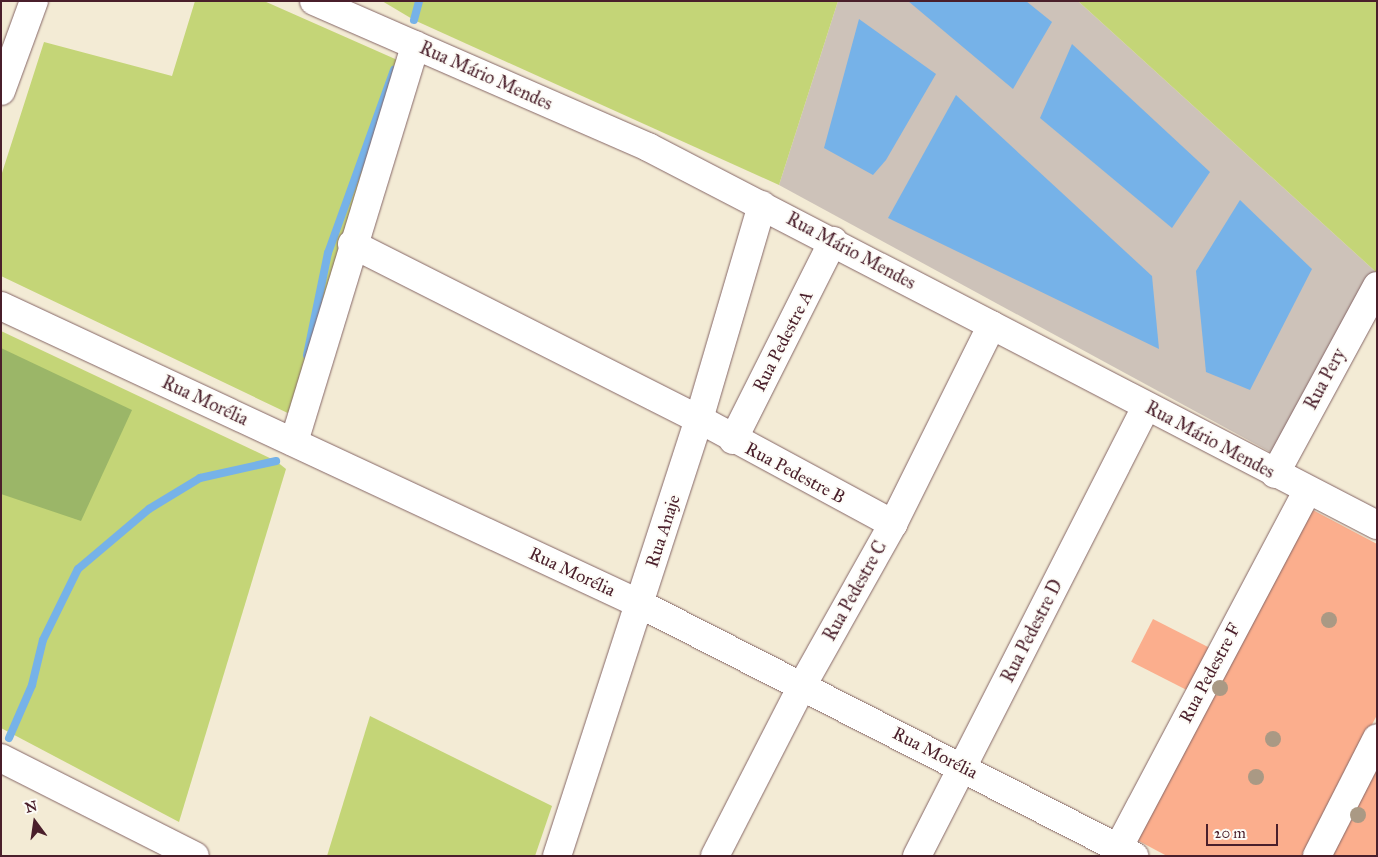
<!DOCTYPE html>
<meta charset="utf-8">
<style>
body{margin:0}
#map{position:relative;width:1378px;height:857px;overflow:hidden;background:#f3ebd5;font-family:"IM FELL Great Primer",serif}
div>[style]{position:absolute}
.industrial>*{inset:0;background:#cdc2b9}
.green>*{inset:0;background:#c4d577}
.forest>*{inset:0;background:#9bb668}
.water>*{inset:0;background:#76b2e8}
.stream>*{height:8px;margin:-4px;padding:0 4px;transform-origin:4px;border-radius:4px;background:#76b2e8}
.building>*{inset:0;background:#fbae8d;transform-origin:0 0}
.roads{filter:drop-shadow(0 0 1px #856666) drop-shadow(0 0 1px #856666)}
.street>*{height:28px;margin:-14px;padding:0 14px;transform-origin:14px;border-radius:14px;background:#fff}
.trees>*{width:16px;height:16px;margin:-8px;border-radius:50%;background:#aa9984}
span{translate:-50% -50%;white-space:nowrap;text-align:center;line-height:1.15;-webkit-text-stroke:4px #fdfcf7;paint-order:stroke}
.street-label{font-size:18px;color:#4a1f2b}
.frame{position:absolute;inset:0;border:2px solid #4a1f2b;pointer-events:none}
.north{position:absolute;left:10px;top:797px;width:50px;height:50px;-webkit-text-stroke:4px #fdfcf7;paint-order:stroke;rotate:346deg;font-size:14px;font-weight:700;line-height:20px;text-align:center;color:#4a1f2b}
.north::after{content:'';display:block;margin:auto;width:18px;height:22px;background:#4a1f2b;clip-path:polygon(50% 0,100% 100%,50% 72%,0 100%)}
.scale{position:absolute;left:1206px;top:824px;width:72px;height:22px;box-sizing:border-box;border:2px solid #4a1f2b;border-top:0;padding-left:6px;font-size:15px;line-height:18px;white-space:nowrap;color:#4a1f2b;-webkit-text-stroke:4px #fdfcf7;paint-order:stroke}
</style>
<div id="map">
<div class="industrial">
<i style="clip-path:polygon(838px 1px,1078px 1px,1376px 272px,1272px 453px,779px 185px)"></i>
</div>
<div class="green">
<i style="clip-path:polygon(195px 1px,264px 1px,420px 70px,294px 416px,1px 276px,1px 176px,44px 42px,172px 76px)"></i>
<i style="clip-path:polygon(382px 1px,838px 1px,779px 185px,414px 20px)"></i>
<i style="clip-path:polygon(1078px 1px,1377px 1px,1376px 272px)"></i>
<i style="clip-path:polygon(1px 331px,276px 461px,286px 469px,179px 822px,1px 728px)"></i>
<i style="clip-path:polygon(370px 716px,552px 806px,535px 856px,327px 856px)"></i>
</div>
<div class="forest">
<i style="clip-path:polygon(1px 348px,132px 410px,81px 521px,1px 494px)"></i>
</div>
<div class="water">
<i style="clip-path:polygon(908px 1px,1026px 1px,1052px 22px,1013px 89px)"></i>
<i style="clip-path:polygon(859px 19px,936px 74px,886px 160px,873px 175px,824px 148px)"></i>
<i style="clip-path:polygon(1072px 44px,1210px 172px,1172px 228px,1040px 118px)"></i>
<i style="clip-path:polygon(956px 95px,1152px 276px,1159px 349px,888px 218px)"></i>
<i style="clip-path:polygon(1240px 200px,1312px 269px,1250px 390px,1206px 372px,1196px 271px)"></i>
</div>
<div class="stream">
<i style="left:414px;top:20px;width:20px;rotate:-75deg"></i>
<i style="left:307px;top:355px;width:104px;rotate:-78.4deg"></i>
<i style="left:328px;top:253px;width:195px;rotate:-70.2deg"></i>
<i style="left:9px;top:738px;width:58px;rotate:-66.5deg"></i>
<i style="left:32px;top:685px;width:46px;rotate:-76.3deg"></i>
<i style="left:43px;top:640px;width:79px;rotate:-63.8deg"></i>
<i style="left:78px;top:569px;width:93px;rotate:-40.2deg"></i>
<i style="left:149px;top:509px;width:60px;rotate:-31.3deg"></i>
<i style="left:200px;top:478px;width:78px;rotate:-12.6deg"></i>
</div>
<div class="building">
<i style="clip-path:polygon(1309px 508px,1377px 544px,1377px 715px,1303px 856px,1167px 856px,1135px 839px)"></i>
<i style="left:1153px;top:619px;width:70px;height:48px;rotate:27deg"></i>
<i style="clip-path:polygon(1377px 766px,1377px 856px,1331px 856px)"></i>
</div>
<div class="roads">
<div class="street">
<i style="left:314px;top:1px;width:365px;rotate:23.6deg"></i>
<i style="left:648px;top:147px;width:821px;rotate:27.41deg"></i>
<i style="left:1px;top:91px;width:96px;rotate:-69.9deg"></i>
<i style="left:352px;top:244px;width:389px;rotate:26.8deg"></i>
<i style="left:699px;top:419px;width:221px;rotate:28.4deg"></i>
<i style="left:1px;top:306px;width:705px;rotate:25deg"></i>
<i style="left:640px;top:604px;width:555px;rotate:27.03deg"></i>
<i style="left:733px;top:440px;width:223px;rotate:-63.3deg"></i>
<i style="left:294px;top:442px;width:415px;rotate:-73deg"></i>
<i style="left:1275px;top:474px;width:214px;rotate:-61.5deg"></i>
<i style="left:1px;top:758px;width:217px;rotate:26.8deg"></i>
<i style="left:557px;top:856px;width:459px;rotate:-72deg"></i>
<i style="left:699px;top:419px;width:223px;rotate:-73.6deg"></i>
<i style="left:715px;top:856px;width:191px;rotate:-62.9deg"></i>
<i style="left:802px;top:686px;width:186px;rotate:-60.7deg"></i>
<i style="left:893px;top:524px;width:222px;rotate:-63.6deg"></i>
<i style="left:917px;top:856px;width:504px;rotate:-62.98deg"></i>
<i style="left:1114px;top:856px;width:413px;rotate:-62.1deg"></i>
<i style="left:1317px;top:856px;width:132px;rotate:-63deg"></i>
</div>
</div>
<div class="trees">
<i style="left:1329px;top:620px"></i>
<i style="left:1220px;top:688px"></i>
<i style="left:1273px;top:739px"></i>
<i style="left:1256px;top:777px"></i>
<i style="left:1358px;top:815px"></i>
</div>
<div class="street-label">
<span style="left:486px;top:76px;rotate:24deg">Rua Mário Mendes</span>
<span style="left:851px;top:251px;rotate:28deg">Rua Mário Mendes</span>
<span style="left:783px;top:341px;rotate:-63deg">Rua Pedestre A</span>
<span style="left:1325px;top:379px;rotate:-62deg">Rua Pery</span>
<span style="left:205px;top:401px;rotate:25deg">Rua Morélia</span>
<span style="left:1210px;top:440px;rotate:28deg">Rua Mário Mendes</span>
<span style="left:795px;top:473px;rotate:28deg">Rua Pedestre B</span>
<span style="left:663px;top:531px;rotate:-72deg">Rua Anaje</span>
<span style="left:572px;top:572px;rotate:25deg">Rua Morélia</span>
<span style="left:855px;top:591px;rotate:-61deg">Rua Pedestre C</span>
<span style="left:1032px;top:631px;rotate:-63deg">Rua Pedestre D</span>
<span style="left:1210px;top:673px;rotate:-62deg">Rua Pedestre F</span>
<span style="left:935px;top:753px;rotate:27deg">Rua Morélia</span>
</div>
<div class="frame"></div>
<div class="north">N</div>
<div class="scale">20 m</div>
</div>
